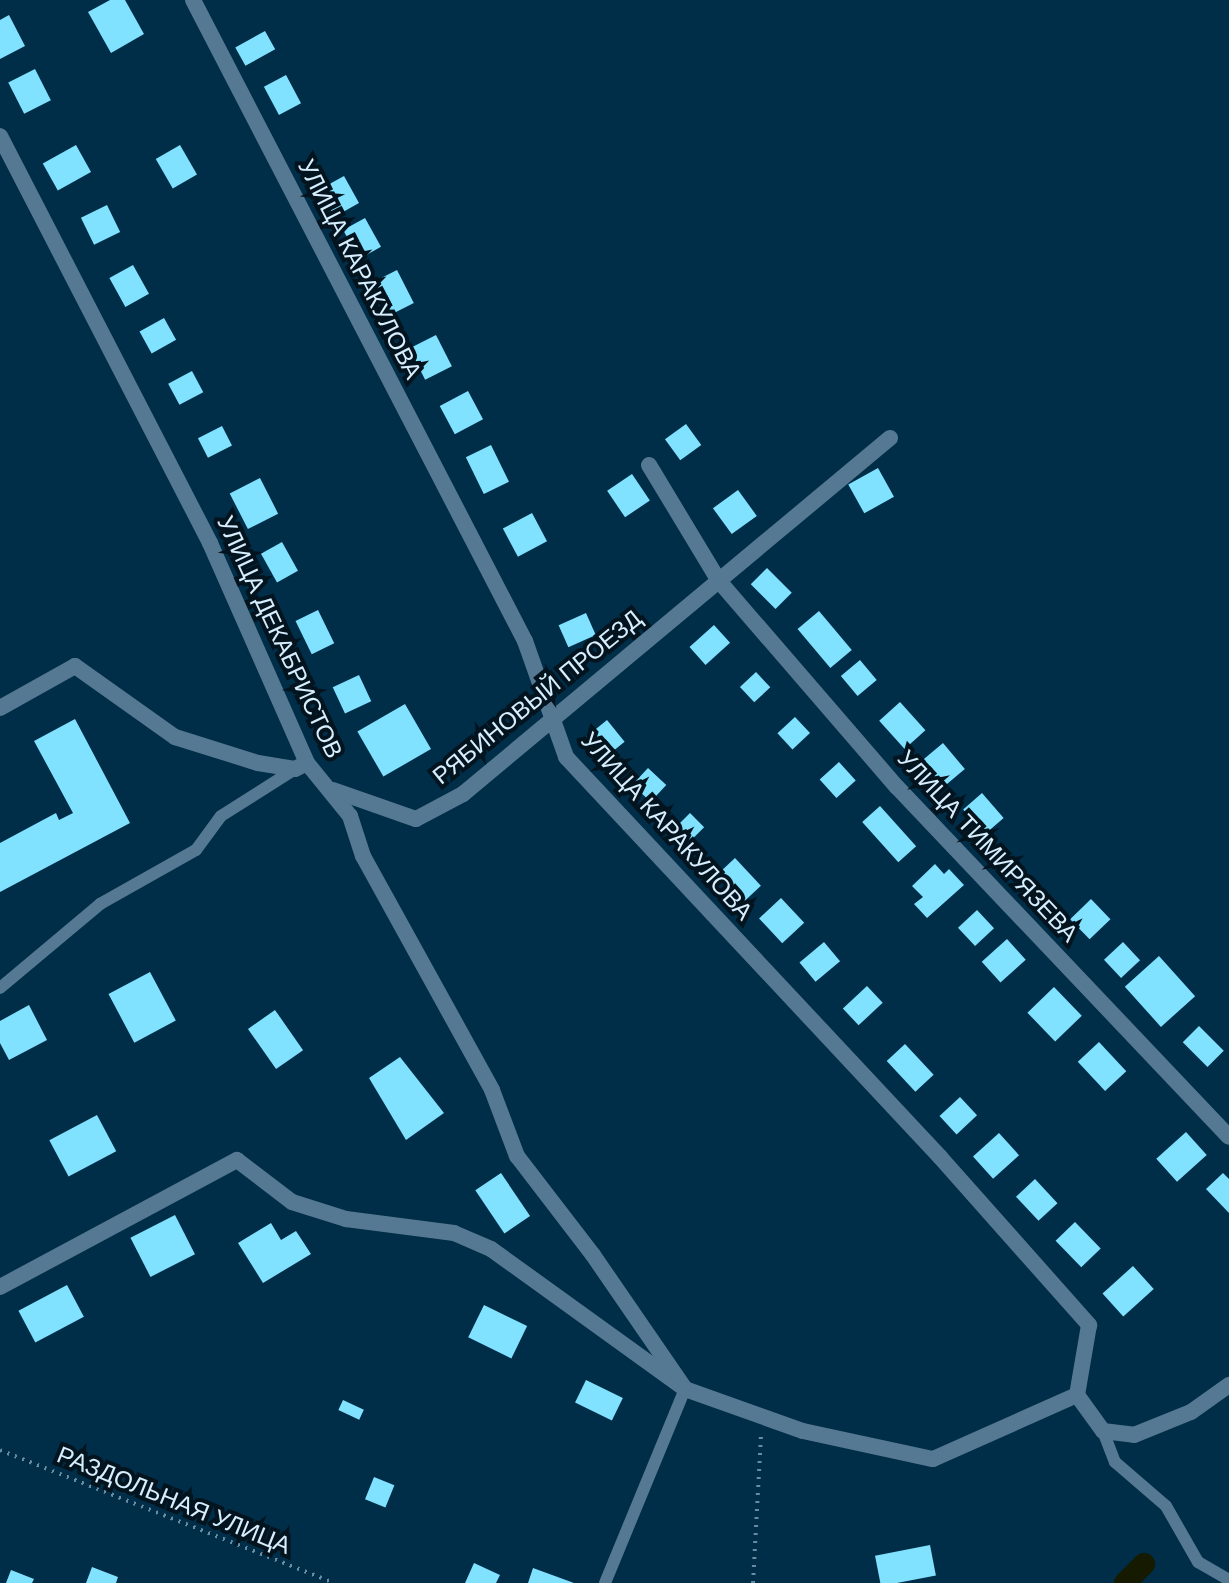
<!DOCTYPE html>
<meta charset="utf-8">
<style>
body{margin:0}
#map{position:relative;width:1229px;height:1583px;overflow:hidden;background:#002d47;font-family:Helvetica,sans-serif}
div>[style]{position:absolute}
.canal>*{height:22px;margin:-11px;padding:0 11px;transform-origin:11px;border-radius:11px;background:#151a00}
.building>*{inset:0;background:#81e2ff;transform-origin:0 0}
.path>*{height:4px;margin-top:-2px;transform-origin:0;background:repeating-linear-gradient(90deg,#698ca1 0 2px,transparent 0 8px)}
.lane>*{height:12px;margin:-6px;padding:0 6px;transform-origin:6px;border-radius:6px;background:#557992}
.street>*{height:16px;margin:-8px;padding:0 8px;transform-origin:8px;border-radius:8px;background:#557992}
span{translate:-50% -50%;white-space:nowrap;text-align:center;line-height:1.15;-webkit-text-stroke:8px #03141f;paint-order:stroke}
.street-label{font-size:24px;color:#d6eefe}
</style>
<div id="map">
<div class="canal">
<i style="left:1125px;top:1583px;width:27px;rotate:-45deg"></i>
</div>
<div class="building">
<i style="clip-path:polygon(110px 0,125px 0,144px 34px,111px 53px,88px 12px)"></i>
<i style="clip-path:polygon(9px 15px,25px 46px,0 59px,0 20px)"></i>
<i style="left:265px;top:31px;width:21px;height:34px;rotate:61deg"></i>
<i style="left:35px;top:69px;width:35px;height:30px;rotate:63deg"></i>
<i style="left:286px;top:75px;width:32px;height:25px;rotate:62deg"></i>
<i style="left:76px;top:145px;width:31px;height:38px;rotate:61deg"></i>
<i style="left:180px;top:145px;width:34px;height:28px;rotate:60deg"></i>
<i style="left:344px;top:176px;width:31px;height:28px;rotate:61deg"></i>
<i style="left:107px;top:205px;width:30px;height:29px;rotate:64deg"></i>
<i style="left:365px;top:218px;width:33px;height:25px;rotate:61deg"></i>
<i style="left:133px;top:265px;width:33px;height:27px;rotate:61deg"></i>
<i style="left:397px;top:270px;width:37px;height:26px;rotate:63deg"></i>
<i style="left:164px;top:318px;width:25px;height:28px;rotate:61deg"></i>
<i style="left:436px;top:335px;width:35px;height:30px;rotate:63deg"></i>
<i style="left:192px;top:371px;width:24px;height:27px;rotate:62deg"></i>
<i style="left:468px;top:391px;width:32px;height:32px;rotate:62deg"></i>
<i style="left:686px;top:424px;width:26px;height:26px;rotate:54deg"></i>
<i style="left:222px;top:426px;width:22px;height:27px;rotate:63deg"></i>
<i style="left:491px;top:445px;width:41px;height:28px;rotate:64deg"></i>
<i style="left:878px;top:468px;width:33px;height:34px;rotate:61deg"></i>
<i style="left:632px;top:474px;width:32px;height:30px;rotate:56deg"></i>
<i style="left:260px;top:478px;width:40px;height:34px;rotate:63deg"></i>
<i style="left:738px;top:490px;width:32px;height:31px;rotate:54deg"></i>
<i style="left:532px;top:513px;width:32px;height:33px;rotate:62deg"></i>
<i style="left:282px;top:542px;width:33px;height:24px;rotate:61deg"></i>
<i style="left:767px;top:568px;width:35px;height:23px;rotate:45deg"></i>
<i style="left:318px;top:610px;width:37px;height:25px;rotate:64deg"></i>
<i style="left:819px;top:611px;width:51px;height:28px;rotate:50deg"></i>
<i style="left:586px;top:613px;width:24px;height:30px;rotate:66deg"></i>
<i style="left:714px;top:625px;width:24px;height:33px;rotate:48deg"></i>
<i style="left:860px;top:660px;width:26px;height:25px;rotate:50deg"></i>
<i style="left:756px;top:672px;width:21px;height:22px;rotate:47deg"></i>
<i style="left:359px;top:675px;width:29px;height:29px;rotate:65deg"></i>
<i style="left:900px;top:702px;width:38px;height:28px;rotate:48deg"></i>
<i style="left:405px;top:704px;width:52px;height:55px;rotate:60deg"></i>
<i style="left:795px;top:717px;width:22px;height:24px;rotate:47deg"></i>
<i style="clip-path:polygon(75px 719px,130px 823px,0 892px,0 843px,56px 813px,59px 820px,73px 813px,34px 741px)"></i>
<i style="left:607px;top:720px;width:28px;height:27px;rotate:51deg"></i>
<i style="left:943px;top:743px;width:34px;height:28px;rotate:50deg"></i>
<i style="left:839px;top:762px;width:25px;height:26px;rotate:48deg"></i>
<i style="left:648px;top:768px;width:25px;height:23px;rotate:43deg"></i>
<i style="left:982px;top:793px;width:33px;height:25px;rotate:49deg"></i>
<i style="left:880px;top:806px;width:54px;height:24px;rotate:48deg"></i>
<i style="left:690px;top:813px;width:20px;height:23px;rotate:45deg"></i>
<i style="left:735px;top:858px;width:38px;height:26px;rotate:47deg"></i>
<i style="clip-path:polygon(935px 864px,944px 874px,949px 869px,964px 885px,927px 918px,914px 904px,923px 897px,912px 886px)"></i>
<i style="left:781px;top:898px;width:34px;height:30px;rotate:47deg"></i>
<i style="left:1091px;top:899px;width:28px;height:29px;rotate:46deg"></i>
<i style="left:977px;top:910px;width:25px;height:26px;rotate:47deg"></i>
<i style="left:1007px;top:939px;width:28px;height:34px;rotate:48deg"></i>
<i style="left:824px;top:942px;width:25px;height:32px;rotate:50deg"></i>
<i style="left:1123px;top:942px;width:25px;height:26px;rotate:47deg"></i>
<i style="left:1159px;top:956px;width:54px;height:46px;rotate:48deg"></i>
<i style="left:150px;top:972px;width:55px;height:47px;rotate:62deg"></i>
<i style="left:867px;top:986px;width:23px;height:33px;rotate:47deg"></i>
<i style="left:1054px;top:987px;width:40px;height:37px;rotate:46deg"></i>
<i style="clip-path:polygon(29px 1005px,47px 1040px,9px 1060px,0 1043px,0 1021px)"></i>
<i style="left:275px;top:1010px;width:49px;height:33px;rotate:55deg"></i>
<i style="left:1199px;top:1026px;width:35px;height:23px;rotate:45deg"></i>
<i style="left:1099px;top:1042px;width:40px;height:29px;rotate:47deg"></i>
<i style="left:905px;top:1044px;width:42px;height:25px;rotate:47deg"></i>
<i style="clip-path:polygon(400px 1057px,444px 1113px,406px 1140px,369px 1078px)"></i>
<i style="left:960px;top:1097px;width:25px;height:28px;rotate:47deg"></i>
<i style="left:97px;top:1115px;width:41px;height:54px;rotate:62deg"></i>
<i style="left:1186px;top:1132px;width:31px;height:40px;rotate:48deg"></i>
<i style="left:999px;top:1133px;width:30px;height:35px;rotate:48deg"></i>
<i style="left:501px;top:1173px;width:52px;height:31px;rotate:56deg"></i>
<i style="clip-path:polygon(1223px 1173px,1229px 1179px,1229px 1213px,1206px 1189px)"></i>
<i style="left:1035px;top:1179px;width:33px;height:26px;rotate:47deg"></i>
<i style="left:175px;top:1215px;width:44px;height:50px;rotate:63deg"></i>
<i style="left:1075px;top:1222px;width:37px;height:27px;rotate:46deg"></i>
<i style="clip-path:polygon(271px 1223px,281px 1240px,296px 1231px,311px 1254px,263px 1283px,238px 1243px)"></i>
<i style="left:1133px;top:1266px;width:31px;height:41px;rotate:48deg"></i>
<i style="left:67px;top:1285px;width:36px;height:55px;rotate:62deg"></i>
<i style="left:484px;top:1305px;width:48px;height:36px;rotate:26deg"></i>
<i style="left:586px;top:1380px;width:41px;height:25px;rotate:26deg"></i>
<i style="left:343px;top:1400px;width:23px;height:11px;rotate:25deg"></i>
<i style="left:374px;top:1477px;width:22px;height:24px;rotate:22deg"></i>
<i style="left:930px;top:1545px;width:31px;height:56px;rotate:79deg"></i>
<i style="clip-path:polygon(474px 1563px,500px 1575px,496px 1583px,465px 1583px)"></i>
<i style="clip-path:polygon(92px 1567px,118px 1577px,116px 1583px,86px 1583px)"></i>
<i style="clip-path:polygon(533px 1568px,574px 1583px,528px 1583px)"></i>
<i style="clip-path:polygon(11px 1570px,34px 1579px,32px 1583px,6px 1583px)"></i>
</div>
<div class="path">
<i style="left:0;top:1450px;width:360px;rotate:21.7deg"></i>
<i style="left:753px;top:1583px;width:149px;rotate:-86.9deg"></i>
</div>
<div class="lane">
<i style="left:0;top:988px;width:131px;rotate:-40deg"></i>
<i style="left:100px;top:904px;width:110px;rotate:-29.4deg"></i>
<i style="left:196px;top:850px;width:42px;rotate:-53.7deg"></i>
<i style="left:221px;top:816px;width:88px;rotate:-32.4deg"></i>
<i style="left:1103px;top:1431px;width:33px;rotate:69deg"></i>
<i style="left:1115px;top:1462px;width:67px;rotate:40.8deg"></i>
<i style="left:1166px;top:1506px;width:64px;rotate:60.3deg"></i>
<i style="left:1198px;top:1562px;width:36px;rotate:30deg"></i>
<i style="left:605px;top:1583px;width:210px;rotate:-67.6deg"></i>
</div>
<div class="street">
<i style="left:193px;top:0;width:722px;rotate:62.62deg"></i>
<i style="left:525px;top:641px;width:123px;rotate:70.5deg"></i>
<i style="left:566px;top:757px;width:548px;rotate:46.92deg"></i>
<i style="left:940px;top:1157px;width:225px;rotate:48.4deg"></i>
<i style="left:1089px;top:1325px;width:71px;rotate:99.7deg"></i>
<i style="left:0;top:136px;width:458px;rotate:62.7deg"></i>
<i style="left:210px;top:543px;width:240px;rotate:66.2deg"></i>
<i style="left:307px;top:763px;width:68px;rotate:50.9deg"></i>
<i style="left:350px;top:816px;width:42px;rotate:72deg"></i>
<i style="left:363px;top:856px;width:267px;rotate:61.1deg"></i>
<i style="left:492px;top:1090px;width:71px;rotate:69.3deg"></i>
<i style="left:517px;top:1156px;width:125px;rotate:52.5deg"></i>
<i style="left:593px;top:1255px;width:163px;rotate:55.5deg"></i>
<i style="left:649px;top:465px;width:135px;rotate:58.9deg"></i>
<i style="left:719px;top:581px;width:272px;rotate:49.2deg"></i>
<i style="left:897px;top:787px;width:482px;rotate:46.5deg"></i>
<i style="left:0;top:708px;width:86px;rotate:-29.2deg"></i>
<i style="left:75px;top:666px;width:123px;rotate:35.4deg"></i>
<i style="left:175px;top:737px;width:87px;rotate:17.4deg"></i>
<i style="left:258px;top:763px;width:37px;rotate:9deg"></i>
<i style="left:295px;top:769px;width:13px;rotate:-27deg"></i>
<i style="left:333px;top:790px;width:88px;rotate:19.3deg"></i>
<i style="left:416px;top:819px;width:53px;rotate:-28deg"></i>
<i style="left:463px;top:794px;width:556px;rotate:-39.82deg"></i>
<i style="left:0;top:1287px;width:269px;rotate:-28.2deg"></i>
<i style="left:237px;top:1160px;width:69px;rotate:37.4deg"></i>
<i style="left:292px;top:1202px;width:57px;rotate:17.5deg"></i>
<i style="left:346px;top:1219px;width:109px;rotate:7.4deg"></i>
<i style="left:454px;top:1233px;width:40px;rotate:23.4deg"></i>
<i style="left:491px;top:1249px;width:239px;rotate:35.8deg"></i>
<i style="left:685px;top:1389px;width:125px;rotate:19.6deg"></i>
<i style="left:803px;top:1431px;width:133px;rotate:12.2deg"></i>
<i style="left:933px;top:1459px;width:158px;rotate:-24deg"></i>
<i style="left:1077px;top:1395px;width:44px;rotate:54.2deg"></i>
<i style="left:1103px;top:1431px;width:31px;rotate:7deg"></i>
<i style="left:1134px;top:1435px;width:61px;rotate:-22deg"></i>
<i style="left:1191px;top:1412px;width:47px;rotate:-35.4deg"></i>
</div>
<div class="street-label">
<span style="left:360px;top:269px;rotate:63deg">УЛИЦА КАРАКУЛОВА</span>
<span style="left:280px;top:637px;rotate:65deg">УЛИЦА ДЕКАБРИСТОВ</span>
<span style="left:537px;top:697px;rotate:-39deg">РЯБИНОВЫЙ ПРОЕЗД</span>
<span style="left:667px;top:826px;rotate:48deg">УЛИЦА КАРАКУЛОВА</span>
<span style="left:988px;top:846px;rotate:47deg">УЛИЦА ТИМИРЯЗЕВА</span>
<span style="left:174px;top:1500px;rotate:22deg">РАЗДОЛЬНАЯ УЛИЦА</span>
</div>
</div>
